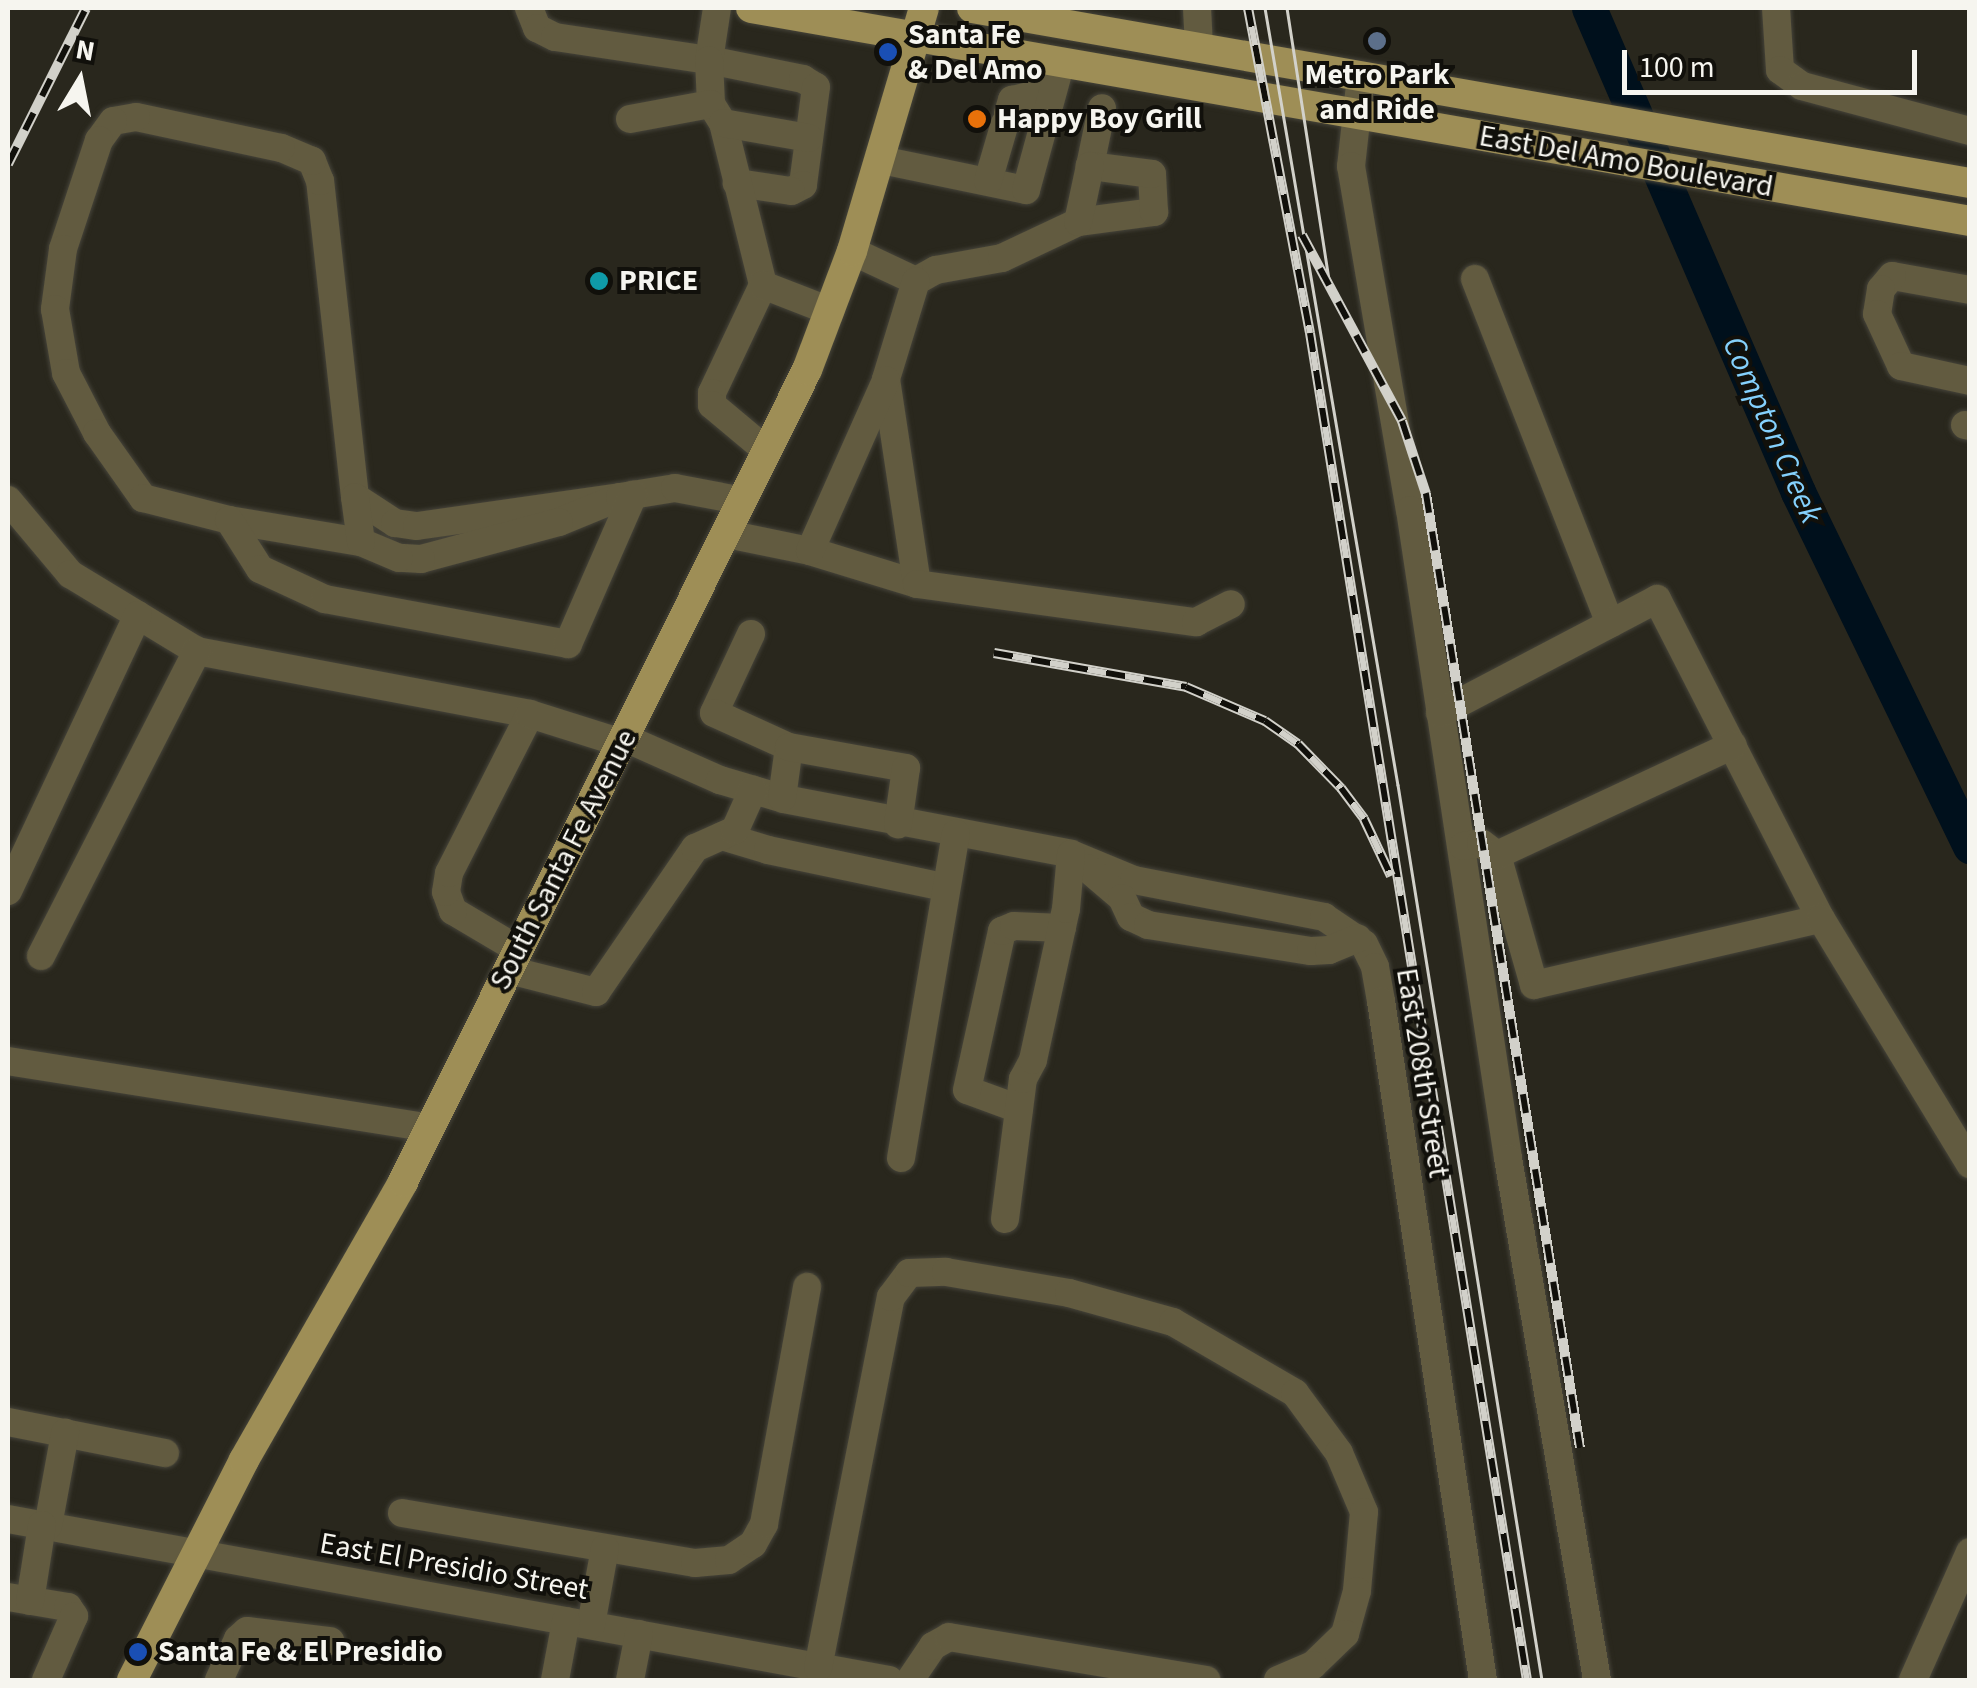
<!DOCTYPE html>
<style>
body{margin:0}
#map{position:relative;width:1977px;height:1688px;overflow:hidden;background:#29271d;font-family:"Source Sans 3",sans-serif}
div>[style]{position:absolute}
.river>*{height:35px;margin:-17.5px;padding:0 17.5px;transform-origin:17.5px;border-radius:17.5px;background:#00101c}
.roads{filter:drop-shadow(0 0 2px #46443a) drop-shadow(0 0 2px #46443a)}
.minor>*{height:28px;margin:-14px;padding:0 14px;transform-origin:14px;border-radius:14px;background:#625b40}
.major>*{height:30px;margin:-15px;padding:0 15px;transform-origin:15px;border-radius:15px;background:#9e8e56}
.tram>*{height:2.5px;margin:-1.25px;padding:0 1.25px;transform-origin:1.25px;border-radius:1.25px;background:#d2d1ca}
.rail>*{height:10px;margin-top:-5px;transform-origin:0;background:repeating-linear-gradient(90deg,#11100b 0 19px,#d2d1ca 0 38px);box-sizing:border-box;border-block:2px solid #d2d1ca}
.dots>*{width:28px;height:28px;translate:-50% -50%;box-sizing:border-box;border:5px solid #11100b;border-radius:50%}
span{translate:-50% -50%;white-space:nowrap;text-align:center;line-height:1.15;-webkit-text-stroke:8px #11100b;paint-order:stroke}
.poi-label{font-size:30px;color:#f6f5ef;font-weight:700}
.left{translate:0 -50%;text-align:left}
.street-label{font-size:30px;color:#f6f5ef}
.water-label{font-size:32px;color:#84d0fc;font-style:italic}
.frame{position:absolute;inset:0;border:10px solid #f6f5ef;pointer-events:none}
.north{position:absolute;left:30px;top:30px;width:100px;height:100px;-webkit-text-stroke:8px #11100b;paint-order:stroke;rotate:10deg;font-size:28px;font-weight:700;line-height:40px;text-align:center;color:#f6f5ef}
.north::after{content:'';display:block;margin:auto;width:35px;height:45px;background:#f6f5ef;clip-path:polygon(50% 0,100% 100%,50% 72%,0 100%)}
.scale{position:absolute;left:1622px;top:50px;width:295px;height:45px;box-sizing:border-box;border:5px solid #f6f5ef;border-top:0;padding-left:12px;font-size:30px;line-height:35px;white-space:nowrap;color:#f6f5ef;-webkit-text-stroke:8px #11100b;paint-order:stroke}
</style>
<div id="map">
<div class="river">
<i style="left:1589px;top:8px;width:527px;rotate:66.64deg"></i>
<i style="left:1798px;top:492px;width:394px;rotate:64.1deg"></i>
</div>
<div class="roads">
<div class="minor">
<i style="left:529px;top:8px;width:22px;rotate:68deg"></i>
<i style="left:537px;top:28px;width:20px;rotate:27deg"></i>
<i style="left:555px;top:37px;width:156px;rotate:8.5deg"></i>
<i style="left:709px;top:60px;width:96px;rotate:11.4deg"></i>
<i style="left:803px;top:79px;width:15px;rotate:32deg"></i>
<i style="left:816px;top:87px;width:99px;rotate:97.6deg"></i>
<i style="left:803px;top:185px;width:13px;rotate:153deg"></i>
<i style="left:791px;top:191px;width:55px;rotate:-171.6deg"></i>
<i style="left:717px;top:8px;width:53px;rotate:98.7deg"></i>
<i style="left:709px;top:60px;width:44px;rotate:87.4deg"></i>
<i style="left:711px;top:104px;width:22px;rotate:58deg"></i>
<i style="left:723px;top:123px;width:167px;rotate:76.1deg"></i>
<i style="left:763px;top:285px;width:119px;rotate:115.3deg"></i>
<i style="left:712px;top:393px;width:12px;rotate:90deg"></i>
<i style="left:712px;top:405px;width:72px;rotate:39.9deg"></i>
<i style="left:1197px;top:8px;width:39px;rotate:87deg"></i>
<i style="left:1776px;top:8px;width:62px;rotate:86.3deg"></i>
<i style="left:1780px;top:70px;width:27px;rotate:36deg"></i>
<i style="left:1802px;top:86px;width:174px;rotate:15deg"></i>
<i style="left:1361px;top:76px;width:91px;rotate:96.3deg"></i>
<i style="left:1351px;top:166px;width:349px;rotate:80.3deg"></i>
<i style="left:1410px;top:510px;width:655px;rotate:81.4deg"></i>
<i style="left:1508px;top:1158px;width:530px;rotate:80.32deg"></i>
<i style="left:1008px;top:113px;width:14px;rotate:-73deg"></i>
<i style="left:1012px;top:100px;width:42px;rotate:-13.7deg"></i>
<i style="left:630px;top:119px;width:82px;rotate:-10.5deg"></i>
<i style="left:723px;top:123px;width:87px;rotate:9.9deg"></i>
<i style="left:881px;top:160px;width:148px;rotate:11.7deg"></i>
<i style="left:1026px;top:190px;width:133px;rotate:-74.7deg"></i>
<i style="left:1090px;top:166px;width:59px;rotate:-78.3deg"></i>
<i style="left:988px;top:181px;width:60px;rotate:-73.7deg"></i>
<i style="left:852px;top:251px;width:71px;rotate:25.1deg"></i>
<i style="left:916px;top:281px;width:23px;rotate:-29deg"></i>
<i style="left:936px;top:270px;width:67px;rotate:-10.3deg"></i>
<i style="left:1002px;top:258px;width:84px;rotate:-25.3deg"></i>
<i style="left:1078px;top:222px;width:77px;rotate:-7.5deg"></i>
<i style="left:1154px;top:212px;width:38px;rotate:-93deg"></i>
<i style="left:1152px;top:174px;width:63px;rotate:-172.6deg"></i>
<i style="left:1090px;top:166px;width:57px;rotate:102.1deg"></i>
<i style="left:1475px;top:279px;width:370px;rotate:68.6deg"></i>
<i style="left:763px;top:285px;width:72px;rotate:21.2deg"></i>
<i style="left:1970px;top:290px;width:79px;rotate:-169.8deg"></i>
<i style="left:1892px;top:276px;width:17px;rotate:130deg"></i>
<i style="left:1881px;top:289px;width:25px;rotate:99deg"></i>
<i style="left:1877px;top:314px;width:57px;rotate:65.2deg"></i>
<i style="left:1901px;top:366px;width:71px;rotate:12.3deg"></i>
<i style="left:1965px;top:425px;width:5px;rotate:11deg"></i>
<i style="left:355px;top:497px;width:318px;rotate:-96.3deg"></i>
<i style="left:320px;top:181px;width:22px;rotate:-112deg"></i>
<i style="left:312px;top:161px;width:34px;rotate:-157deg"></i>
<i style="left:281px;top:148px;width:148px;rotate:-167.9deg"></i>
<i style="left:136px;top:117px;width:23px;rotate:170deg"></i>
<i style="left:113px;top:121px;width:24px;rotate:126deg"></i>
<i style="left:99px;top:140px;width:115px;rotate:108.3deg"></i>
<i style="left:63px;top:249px;width:61px;rotate:97.6deg"></i>
<i style="left:55px;top:309px;width:65px;rotate:80.2deg"></i>
<i style="left:66px;top:373px;width:68px;rotate:62.7deg"></i>
<i style="left:97px;top:433px;width:80px;rotate:54.7deg"></i>
<i style="left:143px;top:498px;width:89px;rotate:14.3deg"></i>
<i style="left:229px;top:520px;width:134px;rotate:9.5deg"></i>
<i style="left:355px;top:497px;width:48px;rotate:33deg"></i>
<i style="left:395px;top:523px;width:22px;rotate:8deg"></i>
<i style="left:417px;top:526px;width:205px;rotate:-8.1deg"></i>
<i style="left:620px;top:497px;width:66px;rotate:157.7deg"></i>
<i style="left:559px;top:522px;width:143px;rotate:165deg"></i>
<i style="left:421px;top:559px;width:22px;rotate:-177deg"></i>
<i style="left:399px;top:558px;width:41px;rotate:-157.2deg"></i>
<i style="left:361px;top:542px;width:45px;rotate:-97.6deg"></i>
<i style="left:620px;top:497px;width:56px;rotate:-9.3deg"></i>
<i style="left:675px;top:488px;width:69px;rotate:10.8deg"></i>
<i style="left:8px;top:500px;width:97px;rotate:50deg"></i>
<i style="left:70px;top:574px;width:149px;rotate:31.2deg"></i>
<i style="left:197px;top:651px;width:339px;rotate:10.7deg"></i>
<i style="left:229px;top:520px;width:58px;rotate:57.7deg"></i>
<i style="left:260px;top:569px;width:72px;rotate:24.8deg"></i>
<i style="left:325px;top:599px;width:247px;rotate:10.5deg"></i>
<i style="left:568px;top:644px;width:163px;rotate:-66.4deg"></i>
<i style="left:727px;top:534px;width:85px;rotate:11.6deg"></i>
<i style="left:810px;top:551px;width:112px;rotate:17.1deg"></i>
<i style="left:917px;top:584px;width:207px;rotate:-98.6deg"></i>
<i style="left:886px;top:379px;width:102px;rotate:-73deg"></i>
<i style="left:810px;top:551px;width:187px;rotate:-66deg"></i>
<i style="left:917px;top:584px;width:282px;rotate:7.8deg"></i>
<i style="left:1196px;top:622px;width:39px;rotate:-27deg"></i>
<i style="left:751px;top:634px;width:87px;rotate:115.1deg"></i>
<i style="left:714px;top:713px;width:82px;rotate:24.4deg"></i>
<i style="left:1440px;top:713px;width:245px;rotate:-27.7deg"></i>
<i style="left:1657px;top:599px;width:360px;rotate:62.9deg"></i>
<i style="left:625px;top:738px;width:104px;rotate:23.9deg"></i>
<i style="left:720px;top:780px;width:67px;rotate:16.5deg"></i>
<i style="left:784px;top:799px;width:292px;rotate:10.8deg"></i>
<i style="left:1071px;top:854px;width:68px;rotate:22.4deg"></i>
<i style="left:1134px;top:880px;width:194px;rotate:11deg"></i>
<i style="left:1324px;top:917px;width:48px;rotate:34deg"></i>
<i style="left:1364px;top:944px;width:25px;rotate:64deg"></i>
<i style="left:1375px;top:967px;width:35px;rotate:80deg"></i>
<i style="left:1381px;top:1001px;width:687px;rotate:81.46deg"></i>
<i style="left:782px;top:798px;width:51px;rotate:-82.2deg"></i>
<i style="left:789px;top:747px;width:119px;rotate:10.2deg"></i>
<i style="left:906px;top:768px;width:57px;rotate:98.1deg"></i>
<i style="left:722px;top:836px;width:48px;rotate:16.9deg"></i>
<i style="left:768px;top:850px;width:180px;rotate:11.9deg"></i>
<i style="left:1463px;top:846px;width:18px;rotate:-9deg"></i>
<i style="left:1481px;top:843px;width:20px;rotate:37deg"></i>
<i style="left:1497px;top:855px;width:135px;rotate:74.1deg"></i>
<i style="left:1534px;top:985px;width:294px;rotate:-13deg"></i>
<i style="left:1821px;top:919px;width:287px;rotate:58.7deg"></i>
<i style="left:1497px;top:855px;width:260px;rotate:-25deg"></i>
<i style="left:1087px;top:868px;width:46px;rotate:40.6deg"></i>
<i style="left:1122px;top:898px;width:21px;rotate:65deg"></i>
<i style="left:1131px;top:917px;width:19px;rotate:25deg"></i>
<i style="left:1148px;top:925px;width:165px;rotate:9.1deg"></i>
<i style="left:1311px;top:951px;width:18px;rotate:-3deg"></i>
<i style="left:1329px;top:950px;width:31px;rotate:-22deg"></i>
<i style="left:8px;top:891px;width:305px;rotate:-64.8deg"></i>
<i style="left:519px;top:950px;width:77px;rotate:-149.4deg"></i>
<i style="left:453px;top:911px;width:20px;rotate:-110deg"></i>
<i style="left:446px;top:892px;width:19px;rotate:-81deg"></i>
<i style="left:449px;top:873px;width:178px;rotate:-63deg"></i>
<i style="left:530px;top:714px;width:96px;rotate:17.5deg"></i>
<i style="left:41px;top:956px;width:343px;rotate:-62.9deg"></i>
<i style="left:509px;top:970px;width:90px;rotate:14.2deg"></i>
<i style="left:596px;top:992px;width:175px;rotate:-55.5deg"></i>
<i style="left:695px;top:848px;width:44px;rotate:-24.2deg"></i>
<i style="left:735px;top:830px;width:44px;rotate:-65.8deg"></i>
<i style="left:8px;top:1061px;width:426px;rotate:9deg"></i>
<i style="left:1019px;top:1109px;width:55px;rotate:-159.9deg"></i>
<i style="left:967px;top:1090px;width:163px;rotate:-77.6deg"></i>
<i style="left:1002px;top:931px;width:13px;rotate:-23deg"></i>
<i style="left:1014px;top:926px;width:48px;rotate:2.4deg"></i>
<i style="left:901px;top:1158px;width:329px;rotate:-80.4deg"></i>
<i style="left:1005px;top:1219px;width:141px;rotate:-82.7deg"></i>
<i style="left:1023px;top:1079px;width:21px;rotate:-62deg"></i>
<i style="left:1033px;top:1060px;width:155px;rotate:-77.7deg"></i>
<i style="left:1066px;top:909px;width:55px;rotate:-84.8deg"></i>
<i style="left:8px;top:1422px;width:160px;rotate:11.2deg"></i>
<i style="left:402px;top:1513px;width:297px;rotate:9.7deg"></i>
<i style="left:695px;top:1563px;width:34px;rotate:-5deg"></i>
<i style="left:729px;top:1560px;width:29px;rotate:-34deg"></i>
<i style="left:753px;top:1544px;width:23px;rotate:-61deg"></i>
<i style="left:764px;top:1524px;width:241px;rotate:-79.7deg"></i>
<i style="left:8px;top:1519px;width:896px;rotate:10.36deg"></i>
<i style="left:48px;top:1526px;width:95px;rotate:-79.6deg"></i>
<i style="left:8px;top:1597px;width:61px;rotate:9.5deg"></i>
<i style="left:68px;top:1607px;width:11px;rotate:56deg"></i>
<i style="left:74px;top:1616px;width:70px;rotate:113.6deg"></i>
<i style="left:30px;top:1601px;width:77px;rotate:-81deg"></i>
<i style="left:591px;top:1625px;width:78px;rotate:-79.7deg"></i>
<i style="left:818px;top:1668px;width:378px;rotate:-78.9deg"></i>
<i style="left:891px;top:1297px;width:30px;rotate:-53deg"></i>
<i style="left:909px;top:1273px;width:37px;rotate:-2deg"></i>
<i style="left:946px;top:1272px;width:125px;rotate:9.7deg"></i>
<i style="left:1069px;top:1293px;width:108px;rotate:15.6deg"></i>
<i style="left:1173px;top:1322px;width:141px;rotate:30.2deg"></i>
<i style="left:1295px;top:1393px;width:74px;rotate:53.7deg"></i>
<i style="left:1339px;top:1453px;width:64px;rotate:67deg"></i>
<i style="left:1364px;top:1512px;width:79px;rotate:95.1deg"></i>
<i style="left:1357px;top:1591px;width:45px;rotate:105.6deg"></i>
<i style="left:1345px;top:1634px;width:45px;rotate:135.9deg"></i>
<i style="left:1313px;top:1665px;width:38px;rotate:157deg"></i>
<i style="left:219px;top:1680px;width:45px;rotate:-65.1deg"></i>
<i style="left:238px;top:1639px;width:12px;rotate:-42deg"></i>
<i style="left:247px;top:1631px;width:84px;rotate:6.9deg"></i>
<i style="left:555px;top:1680px;width:60px;rotate:-79.4deg"></i>
<i style="left:630px;top:1680px;width:47px;rotate:-78.9deg"></i>
<i style="left:910px;top:1680px;width:41px;rotate:-55.9deg"></i>
<i style="left:933px;top:1646px;width:18px;rotate:-29deg"></i>
<i style="left:949px;top:1637px;width:261px;rotate:9.5deg"></i>
<i style="left:1913px;top:1680px;width:140px;rotate:-66deg"></i>
</div>
<div class="major">
<i style="left:751px;top:8px;width:1237px;rotate:9.91deg"></i>
<i style="left:972px;top:8px;width:1013px;rotate:9.95deg"></i>
<i style="left:132px;top:1680px;width:247px;rotate:-63deg"></i>
<i style="left:244px;top:1460px;width:320px;rotate:-60.2deg"></i>
<i style="left:403px;top:1182px;width:907px;rotate:-63.55deg"></i>
<i style="left:807px;top:370px;width:127px;rotate:-69.3deg"></i>
<i style="left:852px;top:251px;width:253px;rotate:-73.5deg"></i>
</div>
</div>
<div class="tram">
<i style="left:1265px;top:8px;width:788px;rotate:80.29deg"></i>
<i style="left:1398px;top:785px;width:907px;rotate:80.86deg"></i>
<i style="left:1287px;top:8px;width:288px;rotate:81.2deg"></i>
</div>
<div class="rail">
<i style="left:1248px;top:8px;width:331px;rotate:79.2deg"></i>
<i style="left:1310px;top:333px;width:1364px;rotate:80.85deg"></i>
<i style="left:8px;top:164px;width:174px;rotate:-63.4deg"></i>
<i style="left:1302px;top:235px;width:211px;rotate:61.7deg"></i>
<i style="left:1402px;top:421px;width:77px;rotate:71.8deg"></i>
<i style="left:1426px;top:494px;width:966px;rotate:80.83deg"></i>
<i style="left:994px;top:653px;width:195px;rotate:10deg"></i>
<i style="left:1186px;top:687px;width:86px;rotate:23.3deg"></i>
<i style="left:1265px;top:721px;width:40px;rotate:34.9deg"></i>
<i style="left:1298px;top:744px;width:62px;rotate:45.7deg"></i>
<i style="left:1341px;top:788px;width:39px;rotate:53deg"></i>
<i style="left:1364px;top:819px;width:63px;rotate:64.7deg"></i>
</div>
<div class="dots">
<i style="left:1377px;top:41px;background:#5c6f8a"></i>
<i style="left:888px;top:52px;background:#1a4fb4"></i>
<i style="left:977px;top:119px;background:#e8710a"></i>
<i style="left:599px;top:281px;background:#0f9aa8"></i>
<i style="left:138px;top:1652px;background:#1a4fb4"></i>
</div>
<div class="poi-label">
<span class="left" style="left:908px;top:52px">Santa Fe<br>&amp; Del Amo</span>
<span style="left:1377px;top:92px">Metro Park<br>and Ride</span>
<span class="left" style="left:997px;top:119px">Happy Boy Grill</span>
<span class="left" style="left:619px;top:281px">PRICE</span>
<span class="left" style="left:158px;top:1652px">Santa Fe &amp; El Presidio</span>
</div>
<div class="street-label">
<span style="left:1626px;top:162px;rotate:10deg">East Del Amo Boulevard</span>
<span style="left:564px;top:860px;rotate:-63deg">South Santa Fe Avenue</span>
<span style="left:1422px;top:1073px;rotate:81deg">East 208th Street</span>
<span style="left:454px;top:1567px;rotate:10deg">East El Presidio Street</span>
</div>
<div class="water-label">
<span style="left:1772px;top:430px;rotate:66deg">Compton Creek</span>
</div>
<div class="frame"></div>
<div class="north">N</div>
<div class="scale">100 m</div>
</div>
